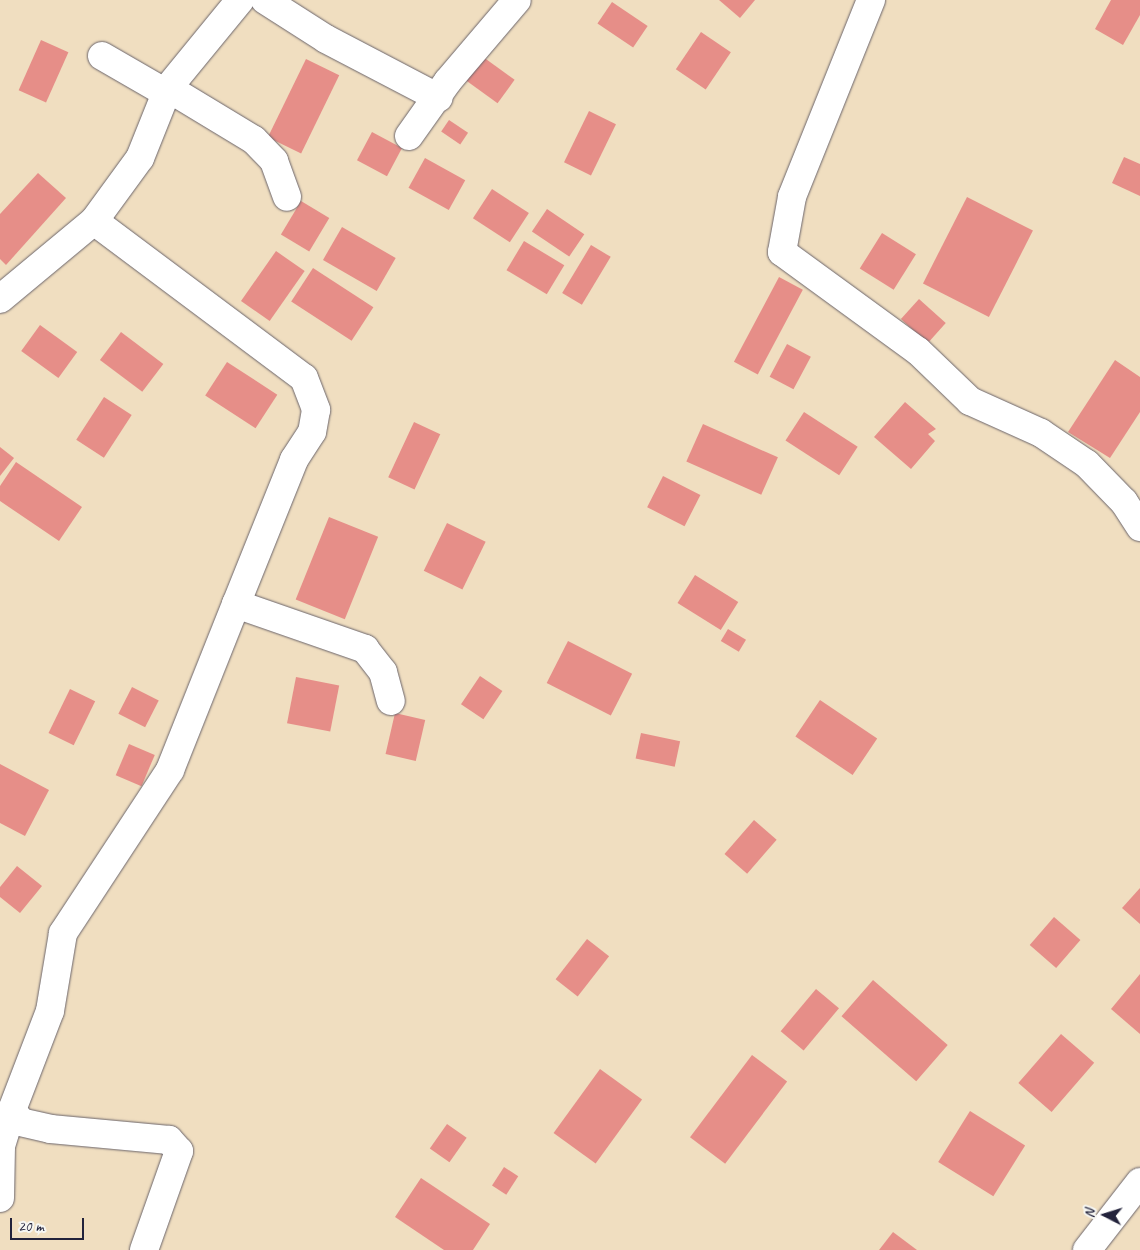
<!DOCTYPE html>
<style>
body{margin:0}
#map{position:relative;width:1140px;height:1250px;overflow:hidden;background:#f0dec0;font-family:Caveat,sans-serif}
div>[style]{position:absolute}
.building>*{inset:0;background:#e68e88;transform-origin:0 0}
.roads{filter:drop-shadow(0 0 1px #6a646a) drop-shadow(0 0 1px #6a646a)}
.minor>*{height:28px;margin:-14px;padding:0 14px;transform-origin:14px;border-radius:14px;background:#fff}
span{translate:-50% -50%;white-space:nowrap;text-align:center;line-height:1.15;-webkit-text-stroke:4px #f6f6f2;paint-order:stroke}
.north{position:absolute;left:1080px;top:1190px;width:50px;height:50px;-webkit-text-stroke:4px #f6f6f2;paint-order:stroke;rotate:275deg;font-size:14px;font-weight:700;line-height:20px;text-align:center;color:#22223b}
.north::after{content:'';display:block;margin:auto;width:18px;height:22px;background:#22223b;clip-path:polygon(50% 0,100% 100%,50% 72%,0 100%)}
.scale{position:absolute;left:10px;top:1218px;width:74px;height:22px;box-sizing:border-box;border:2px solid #22223b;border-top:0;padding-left:6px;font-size:15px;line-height:18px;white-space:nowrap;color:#22223b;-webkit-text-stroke:4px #f6f6f2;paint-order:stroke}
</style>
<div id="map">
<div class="building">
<i style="clip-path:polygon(719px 0,755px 0,740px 18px)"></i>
<i style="clip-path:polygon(1111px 0,1140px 0,1140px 15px,1123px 45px,1095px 29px)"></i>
<i style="left:612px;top:2px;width:43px;height:26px;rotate:34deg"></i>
<i style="left:701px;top:32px;width:36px;height:45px;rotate:34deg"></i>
<i style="left:41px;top:40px;width:30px;height:55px;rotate:24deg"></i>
<i style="left:479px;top:54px;width:44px;height:29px;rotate:36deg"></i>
<i style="left:306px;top:59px;width:37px;height:87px;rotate:26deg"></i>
<i style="left:589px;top:111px;width:30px;height:57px;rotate:26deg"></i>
<i style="left:449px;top:120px;width:23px;height:14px;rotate:34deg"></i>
<i style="left:372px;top:132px;width:34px;height:32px;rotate:28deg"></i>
<i style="clip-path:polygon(1124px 157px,1140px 164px,1140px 196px,1112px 183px)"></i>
<i style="left:425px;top:158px;width:46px;height:34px;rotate:29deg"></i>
<i style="clip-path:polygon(38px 173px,66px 198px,6px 265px,0 259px,0 214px)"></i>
<i style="left:492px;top:189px;width:44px;height:35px;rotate:33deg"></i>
<i style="left:967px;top:197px;width:74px;height:97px;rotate:27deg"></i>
<i style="left:301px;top:201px;width:33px;height:39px;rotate:31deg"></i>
<i style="left:547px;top:209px;width:45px;height:27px;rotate:34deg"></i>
<i style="left:342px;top:227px;width:62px;height:38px;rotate:30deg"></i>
<i style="left:882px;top:233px;width:40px;height:42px;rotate:32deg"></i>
<i style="left:524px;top:241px;width:47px;height:34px;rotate:31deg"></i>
<i style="left:591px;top:245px;width:23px;height:56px;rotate:31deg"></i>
<i style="left:276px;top:251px;width:35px;height:61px;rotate:35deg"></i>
<i style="left:313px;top:268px;width:72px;height:40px;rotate:33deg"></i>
<i style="left:779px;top:277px;width:27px;height:96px;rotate:28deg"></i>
<i style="left:919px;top:299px;width:36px;height:27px;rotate:42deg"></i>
<i style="left:40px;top:325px;width:46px;height:32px;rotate:36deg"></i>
<i style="left:121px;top:332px;width:53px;height:35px;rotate:37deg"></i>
<i style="left:787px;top:344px;width:27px;height:37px;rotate:28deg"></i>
<i style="clip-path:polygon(1115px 360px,1140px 377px,1140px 412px,1110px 458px,1068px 432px)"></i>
<i style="left:227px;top:362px;width:60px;height:40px;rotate:33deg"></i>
<i style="left:104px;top:397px;width:33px;height:51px;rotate:33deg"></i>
<i style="clip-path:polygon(905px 402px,936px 429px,928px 434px,935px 441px,911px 469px,874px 437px)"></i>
<i style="left:804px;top:412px;width:64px;height:34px;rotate:33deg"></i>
<i style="left:414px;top:422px;width:29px;height:61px;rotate:25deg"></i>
<i style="left:703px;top:424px;width:82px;height:41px;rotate:24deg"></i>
<i style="clip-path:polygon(0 447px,14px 458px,0 476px)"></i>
<i style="clip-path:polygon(16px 462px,82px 507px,59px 541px,0 501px,0 486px)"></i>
<i style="left:663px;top:476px;width:42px;height:35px;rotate:27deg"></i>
<i style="left:329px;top:517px;width:53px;height:89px;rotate:22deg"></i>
<i style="left:447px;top:523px;width:43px;height:53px;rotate:26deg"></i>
<i style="left:695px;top:575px;width:51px;height:33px;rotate:32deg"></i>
<i style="left:728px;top:629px;width:21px;height:14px;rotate:31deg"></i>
<i style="left:568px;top:641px;width:72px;height:47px;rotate:27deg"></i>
<i style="left:480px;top:676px;width:27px;height:34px;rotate:34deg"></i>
<i style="left:296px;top:677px;width:44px;height:47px;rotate:11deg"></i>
<i style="left:132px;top:687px;width:30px;height:30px;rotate:27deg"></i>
<i style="left:70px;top:689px;width:28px;height:49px;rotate:26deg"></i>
<i style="left:820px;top:700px;width:69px;height:44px;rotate:34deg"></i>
<i style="left:395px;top:713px;width:31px;height:42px;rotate:13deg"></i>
<i style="left:641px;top:733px;width:40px;height:26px;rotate:12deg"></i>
<i style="left:129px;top:744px;width:28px;height:34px;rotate:23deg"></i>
<i style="clip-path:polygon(0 764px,49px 790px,25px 836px,0 823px)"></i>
<i style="left:754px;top:820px;width:30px;height:45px;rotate:41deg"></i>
<i style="clip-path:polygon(17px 866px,42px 886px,20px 913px,0 897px,0 887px)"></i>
<i style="clip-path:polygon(1140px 888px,1140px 924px,1122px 908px)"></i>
<i style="left:1054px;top:917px;width:35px;height:37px;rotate:41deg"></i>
<i style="left:587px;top:939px;width:28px;height:51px;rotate:38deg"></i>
<i style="clip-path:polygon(1140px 974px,1140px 1034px,1111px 1009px)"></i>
<i style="left:873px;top:980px;width:99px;height:48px;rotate:41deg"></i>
<i style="left:816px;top:989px;width:30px;height:55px;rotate:40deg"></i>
<i style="left:1061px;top:1034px;width:44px;height:65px;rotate:41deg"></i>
<i style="left:752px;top:1055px;width:44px;height:103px;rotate:37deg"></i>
<i style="left:600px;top:1069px;width:52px;height:79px;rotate:36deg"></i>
<i style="left:970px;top:1111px;width:65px;height:60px;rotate:32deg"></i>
<i style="left:447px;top:1124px;width:24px;height:30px;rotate:35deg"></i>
<i style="left:504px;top:1167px;width:17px;height:22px;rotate:33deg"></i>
<i style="clip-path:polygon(421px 1178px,490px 1224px,473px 1250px,444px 1250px,395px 1217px)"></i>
<i style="clip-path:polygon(893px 1232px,917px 1250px,879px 1250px)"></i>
</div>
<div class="roads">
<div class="minor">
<i style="left:265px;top:0;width:72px;rotate:32.6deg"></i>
<i style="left:326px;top:39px;width:127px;rotate:27.6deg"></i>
<i style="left:871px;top:0;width:212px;rotate:111.9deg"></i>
<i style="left:792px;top:197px;width:56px;rotate:100.3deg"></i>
<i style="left:782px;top:252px;width:168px;rotate:36.1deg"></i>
<i style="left:918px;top:351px;width:72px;rotate:43.9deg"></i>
<i style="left:970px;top:401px;width:78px;rotate:24.3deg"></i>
<i style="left:1041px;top:433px;width:55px;rotate:34deg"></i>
<i style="left:1087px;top:464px;width:53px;rotate:45.8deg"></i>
<i style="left:1124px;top:502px;width:30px;rotate:57deg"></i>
<i style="left:102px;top:56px;width:74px;rotate:30deg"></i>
<i style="left:168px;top:88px;width:100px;rotate:31.2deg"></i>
<i style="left:254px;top:140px;width:29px;rotate:46deg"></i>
<i style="left:274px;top:161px;width:38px;rotate:70deg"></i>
<i style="left:409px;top:136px;width:67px;rotate:-54.7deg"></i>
<i style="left:448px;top:81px;width:106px;rotate:-49.6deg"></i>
<i style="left:94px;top:221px;width:262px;rotate:36.8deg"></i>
<i style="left:304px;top:378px;width:34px;rotate:69deg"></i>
<i style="left:316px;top:410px;width:22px;rotate:100deg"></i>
<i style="left:312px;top:432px;width:33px;rotate:123deg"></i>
<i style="left:294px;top:460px;width:155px;rotate:111.9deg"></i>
<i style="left:236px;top:604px;width:137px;rotate:19.2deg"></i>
<i style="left:365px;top:649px;width:29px;rotate:52deg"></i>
<i style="left:383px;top:672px;width:30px;rotate:75deg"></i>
<i style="left:0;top:299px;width:122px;rotate:-39.7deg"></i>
<i style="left:94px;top:221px;width:78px;rotate:-53.9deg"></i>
<i style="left:140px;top:158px;width:75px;rotate:-68.2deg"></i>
<i style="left:168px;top:88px;width:114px;rotate:-50.7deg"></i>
<i style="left:0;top:1198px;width:52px;rotate:-88.9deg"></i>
<i style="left:1px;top:1146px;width:38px;rotate:-73deg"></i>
<i style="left:144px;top:1250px;width:105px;rotate:-70.5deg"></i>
<i style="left:179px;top:1151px;width:15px;rotate:-132deg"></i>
<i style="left:169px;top:1140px;width:119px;rotate:-174.7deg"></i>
<i style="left:51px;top:1129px;width:31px;rotate:-167deg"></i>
<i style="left:21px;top:1122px;width:15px;rotate:-127deg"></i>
<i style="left:12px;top:1110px;width:106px;rotate:-69deg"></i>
<i style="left:50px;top:1011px;width:79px;rotate:-80.5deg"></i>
<i style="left:63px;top:933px;width:195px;rotate:-56.7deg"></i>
<i style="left:170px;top:770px;width:179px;rotate:-68.3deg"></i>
<i style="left:1087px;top:1250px;width:86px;rotate:-52.1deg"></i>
</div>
</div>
<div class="north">N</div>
<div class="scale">20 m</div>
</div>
